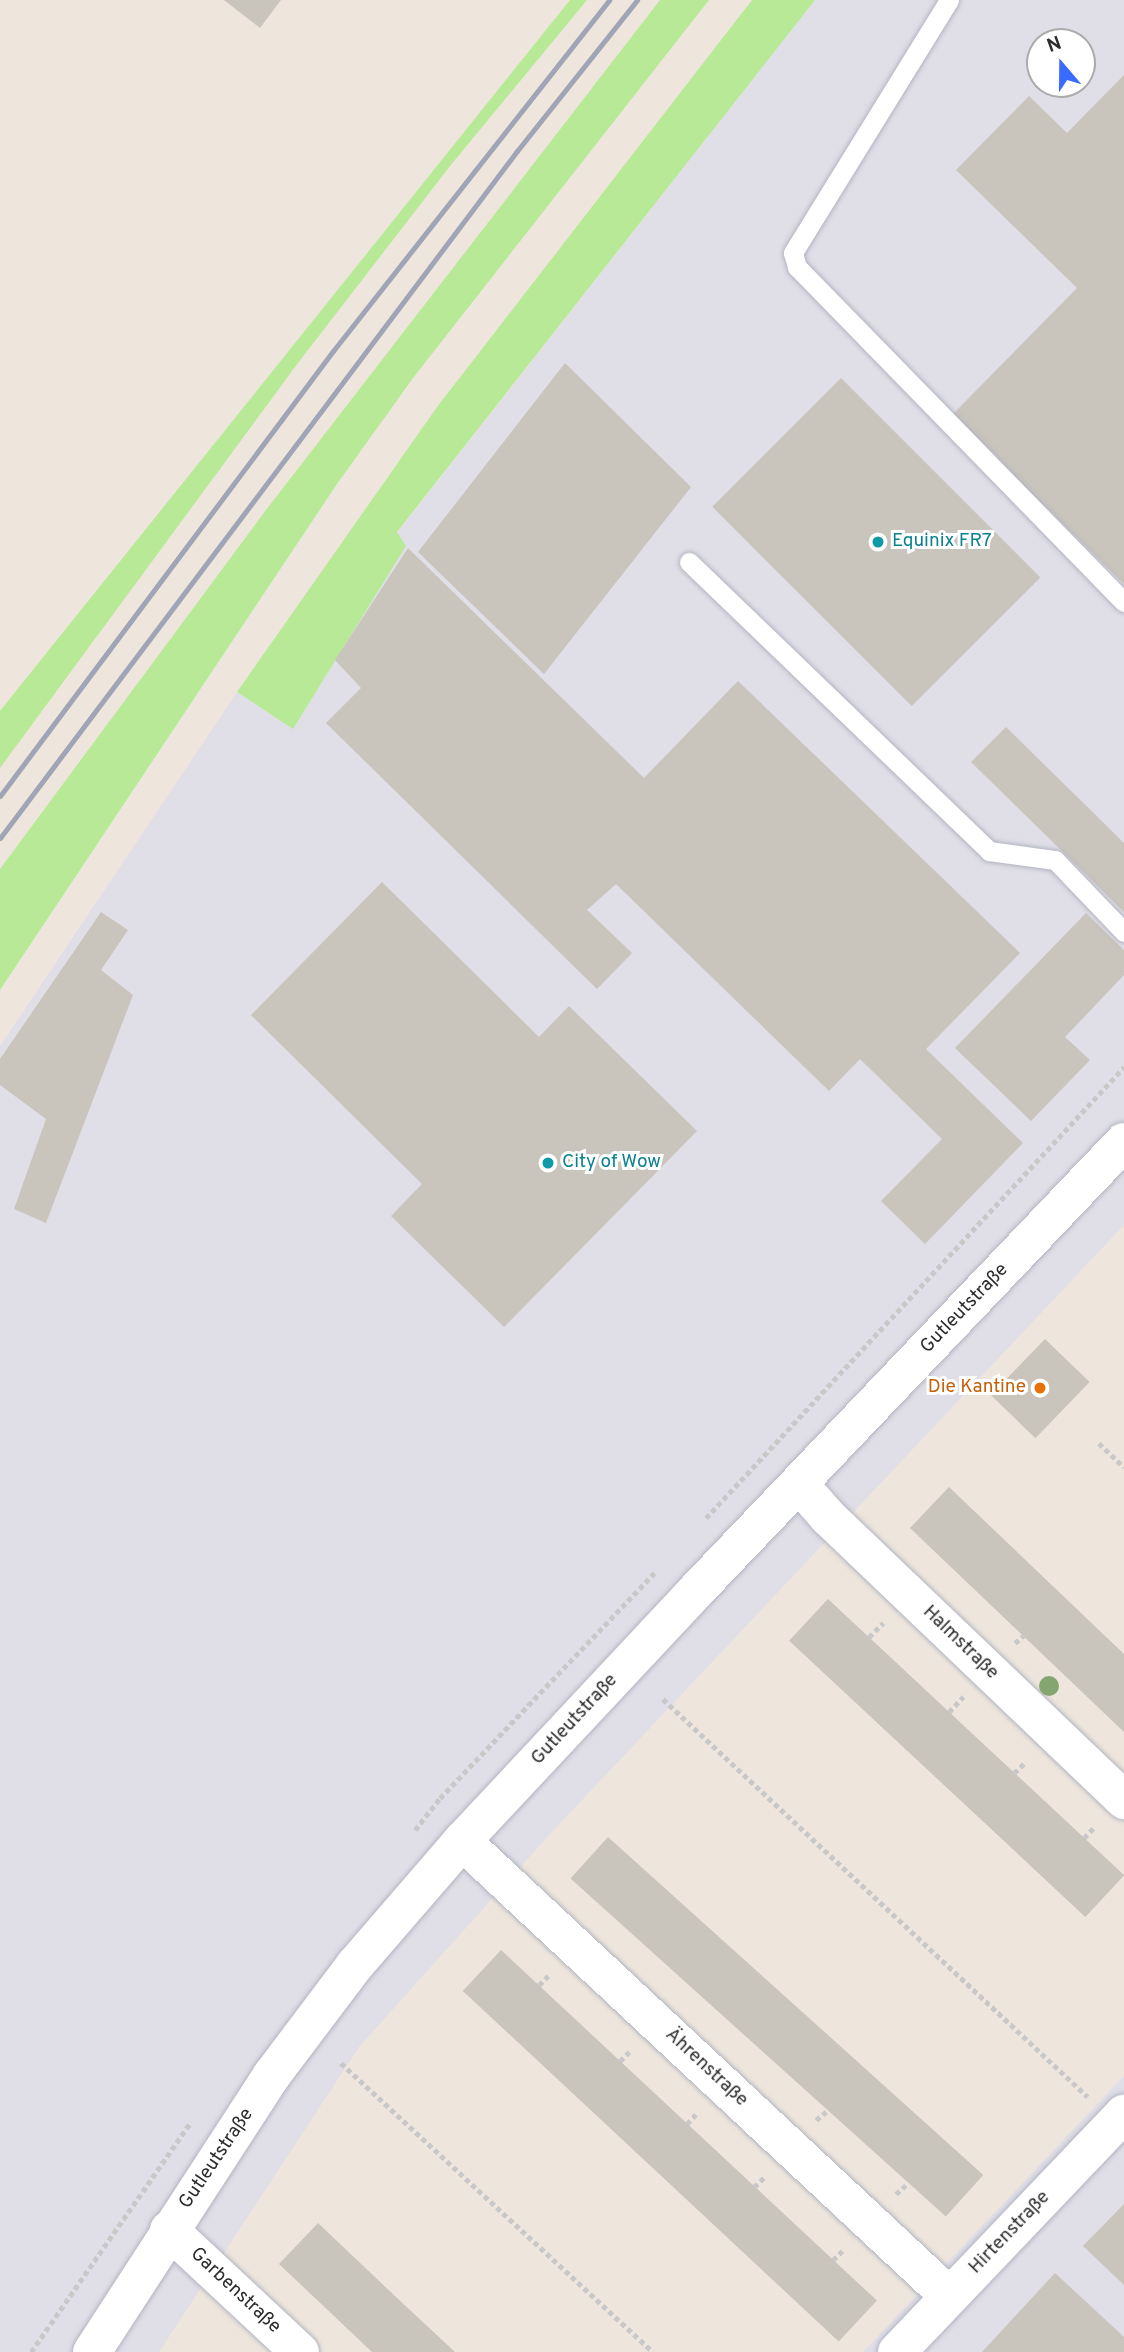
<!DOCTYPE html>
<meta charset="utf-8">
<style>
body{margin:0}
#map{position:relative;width:1124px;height:2352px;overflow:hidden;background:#eee6dd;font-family:Overpass,sans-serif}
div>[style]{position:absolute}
.industrial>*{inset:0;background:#e0dee7}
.green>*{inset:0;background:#b7e996}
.building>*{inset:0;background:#c9c4bc;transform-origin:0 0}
.path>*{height:4.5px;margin-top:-2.25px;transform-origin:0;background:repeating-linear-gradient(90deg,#c8c8c8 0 5px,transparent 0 8.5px)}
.roads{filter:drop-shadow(0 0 2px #b1b5c0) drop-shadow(0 0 2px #b1b5c0)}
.lane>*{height:19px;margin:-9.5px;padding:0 9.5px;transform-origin:9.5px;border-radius:9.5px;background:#fff}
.street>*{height:38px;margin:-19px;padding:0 19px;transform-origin:19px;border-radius:19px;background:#fff}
.secondary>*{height:38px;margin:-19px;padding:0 19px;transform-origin:19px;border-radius:19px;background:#fff}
.rail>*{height:5px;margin:-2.5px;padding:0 2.5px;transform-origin:2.5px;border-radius:2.5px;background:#9fa4b7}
.trees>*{width:20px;height:20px;margin:-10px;border-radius:50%;background:#84a56f}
.dots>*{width:19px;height:19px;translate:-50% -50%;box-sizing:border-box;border:4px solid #fff;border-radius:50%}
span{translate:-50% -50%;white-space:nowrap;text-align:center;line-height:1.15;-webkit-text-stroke:6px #fff;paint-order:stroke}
.culture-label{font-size:19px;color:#0d838f}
.left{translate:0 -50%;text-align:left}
.street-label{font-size:19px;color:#2c2c2c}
.food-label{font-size:19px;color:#c56008}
.right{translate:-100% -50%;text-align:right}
.north{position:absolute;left:1026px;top:28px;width:70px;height:70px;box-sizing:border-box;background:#fff;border:2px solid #ababab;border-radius:50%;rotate:340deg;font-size:19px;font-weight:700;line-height:28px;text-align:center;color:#2c2c2c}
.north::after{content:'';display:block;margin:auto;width:24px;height:32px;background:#3a6bff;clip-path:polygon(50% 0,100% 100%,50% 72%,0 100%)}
</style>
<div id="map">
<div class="industrial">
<i style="clip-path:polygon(evenodd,815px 0,1124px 0,1124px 1225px,551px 1833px,359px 2047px,159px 2352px,0 2352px,0 1046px,237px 692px,293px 729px,406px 546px,397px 533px,815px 0,1040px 42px,1082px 42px,1082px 84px,1040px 84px,1040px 42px)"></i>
<i style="clip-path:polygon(1124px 2076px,1124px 2352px,863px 2352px,1101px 2100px)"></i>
</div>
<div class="green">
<i style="clip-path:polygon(570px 0,587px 0,450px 166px,298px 363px,0 768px,0 711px)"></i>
<i style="clip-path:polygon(660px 0,709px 0,413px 378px,337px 484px,0 990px,0 869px,266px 510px)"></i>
<i style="clip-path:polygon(752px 0,815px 0,397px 532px,406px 546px,293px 729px,237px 692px,437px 407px)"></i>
</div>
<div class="building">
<i style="clip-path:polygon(224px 0,281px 0,260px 28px)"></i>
<i style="clip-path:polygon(1124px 75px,1124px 584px,952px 415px,1077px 288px,956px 170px,1029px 96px,1067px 133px)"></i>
<i style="clip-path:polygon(565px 363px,691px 487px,544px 674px,418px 552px)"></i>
<i style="left:841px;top:378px;width:282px;height:182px;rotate:45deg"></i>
<i style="clip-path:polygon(408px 548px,644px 778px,738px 681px,1020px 953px,926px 1049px,1023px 1143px,925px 1244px,881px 1201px,942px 1139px,860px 1059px,829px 1091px,616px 884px,587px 910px,632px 953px,597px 989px,326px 723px,361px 688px,335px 660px)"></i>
<i style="clip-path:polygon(1006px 727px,1124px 843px,1124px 912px,971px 762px)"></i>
<i style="clip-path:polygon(382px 882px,539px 1037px,569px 1006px,697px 1131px,504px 1327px,391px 1216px,422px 1184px,251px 1015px)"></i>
<i style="clip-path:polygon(101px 912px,128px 930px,101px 970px,133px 995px,46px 1223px,14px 1209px,46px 1119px,0 1085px,0 1059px)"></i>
<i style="clip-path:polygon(1086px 913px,1124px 950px,1124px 975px,1065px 1037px,1090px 1060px,1031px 1121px,955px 1048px)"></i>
<i style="left:1045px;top:1339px;width:62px;height:78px;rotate:44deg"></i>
<i style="clip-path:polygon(949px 1487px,1124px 1654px,1124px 1732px,910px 1528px)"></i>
<i style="left:828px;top:1599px;width:405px;height:57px;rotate:43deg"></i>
<i style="left:608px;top:1837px;width:505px;height:56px;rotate:42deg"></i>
<i style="left:501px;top:1950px;width:514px;height:56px;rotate:43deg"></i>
<i style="clip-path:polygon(1124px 2204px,1124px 2285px,1083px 2246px)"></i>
<i style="clip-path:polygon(318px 2223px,396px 2297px,455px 2352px,372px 2352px,316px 2299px,279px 2264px)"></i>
<i style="clip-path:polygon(1055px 2273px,1124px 2337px,1124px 2352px,982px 2352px)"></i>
</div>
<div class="path">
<i style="left:1099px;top:1443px;width:35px;rotate:44deg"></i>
<i style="left:706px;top:1518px;width:615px;rotate:-47.17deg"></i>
<i style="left:869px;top:1637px;width:20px;rotate:-45deg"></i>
<i style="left:1015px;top:1643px;width:11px;rotate:-41deg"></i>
<i style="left:663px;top:1699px;width:582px;rotate:43.12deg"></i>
<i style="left:949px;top:1712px;width:21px;rotate:-47deg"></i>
<i style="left:1014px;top:1773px;width:16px;rotate:-43deg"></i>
<i style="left:415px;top:1830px;width:41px;rotate:-52deg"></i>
<i style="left:440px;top:1798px;width:311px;rotate:-46.4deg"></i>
<i style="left:1084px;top:1838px;width:16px;rotate:-47deg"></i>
<i style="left:539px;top:1985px;width:13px;rotate:-45deg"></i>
<i style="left:620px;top:2061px;width:13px;rotate:-45deg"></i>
<i style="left:341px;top:2063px;width:425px;rotate:42.8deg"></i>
<i style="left:816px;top:2120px;width:13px;rotate:-39deg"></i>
<i style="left:687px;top:2124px;width:13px;rotate:-48deg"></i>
<i style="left:754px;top:2187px;width:16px;rotate:-43deg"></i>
<i style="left:896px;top:2194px;width:13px;rotate:-42deg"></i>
<i style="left:833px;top:2260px;width:13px;rotate:-45deg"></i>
<i style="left:31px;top:2352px;width:279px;rotate:-55.2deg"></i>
</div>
<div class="roads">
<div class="lane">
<i style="left:949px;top:0;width:297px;rotate:121.7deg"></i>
<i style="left:793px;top:253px;width:15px;rotate:74deg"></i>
<i style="left:797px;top:267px;width:468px;rotate:45.7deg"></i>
<i style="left:689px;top:562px;width:417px;rotate:43.9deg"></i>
<i style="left:989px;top:851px;width:67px;rotate:7.8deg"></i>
<i style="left:1055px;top:860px;width:100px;rotate:46.2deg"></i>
</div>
<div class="street">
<i style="left:799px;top:1484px;width:44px;rotate:48.7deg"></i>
<i style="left:828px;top:1517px;width:410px;rotate:43.7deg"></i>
<i style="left:462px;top:1841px;width:666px;rotate:43.05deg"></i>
<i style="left:169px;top:2230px;width:179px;rotate:43deg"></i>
<i style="left:897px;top:2352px;width:329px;rotate:-46.4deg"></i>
</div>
<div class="secondary">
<i style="left:92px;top:2352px;width:330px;rotate:-57deg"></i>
<i style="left:272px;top:2075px;width:138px;rotate:-53deg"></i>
<i style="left:355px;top:1965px;width:164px;rotate:-49.2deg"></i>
<i style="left:462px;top:1841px;width:340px;rotate:-46.9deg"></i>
<i style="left:694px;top:1593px;width:623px;rotate:-46.37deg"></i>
</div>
</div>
<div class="rail">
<i style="left:0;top:796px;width:556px;rotate:-53.19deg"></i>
<i style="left:333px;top:351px;width:447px;rotate:-51.8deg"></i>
<i style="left:0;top:838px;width:860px;rotate:-53.04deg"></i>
<i style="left:517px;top:151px;width:193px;rotate:-51.5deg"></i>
</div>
<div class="trees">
<i style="left:1049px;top:1686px"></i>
</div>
<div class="dots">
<i style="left:878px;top:542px;background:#0f9aa8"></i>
<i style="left:548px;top:1163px;background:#0f9aa8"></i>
<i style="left:1040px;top:1388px;background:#e8710a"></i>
</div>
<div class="culture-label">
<span class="left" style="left:892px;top:542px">Equinix FR7</span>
<span class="left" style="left:562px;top:1163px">City of Wow</span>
</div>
<div class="street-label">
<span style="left:965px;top:1309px;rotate:-46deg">Gutleutstraße</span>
<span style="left:960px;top:1643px;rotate:44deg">Halmstraße</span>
<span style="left:575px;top:1720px;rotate:-47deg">Gutleutstraße</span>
<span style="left:706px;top:2068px;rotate:43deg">Ährenstraße</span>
<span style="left:217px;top:2159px;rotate:-56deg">Gutleutstraße</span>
<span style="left:1010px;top:2233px;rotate:-46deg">Hirtenstraße</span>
<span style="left:235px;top:2291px;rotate:43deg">Garbenstraße</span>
</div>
<div class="food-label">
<span class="right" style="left:1026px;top:1388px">Die Kantine</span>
</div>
<div class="north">N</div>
</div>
